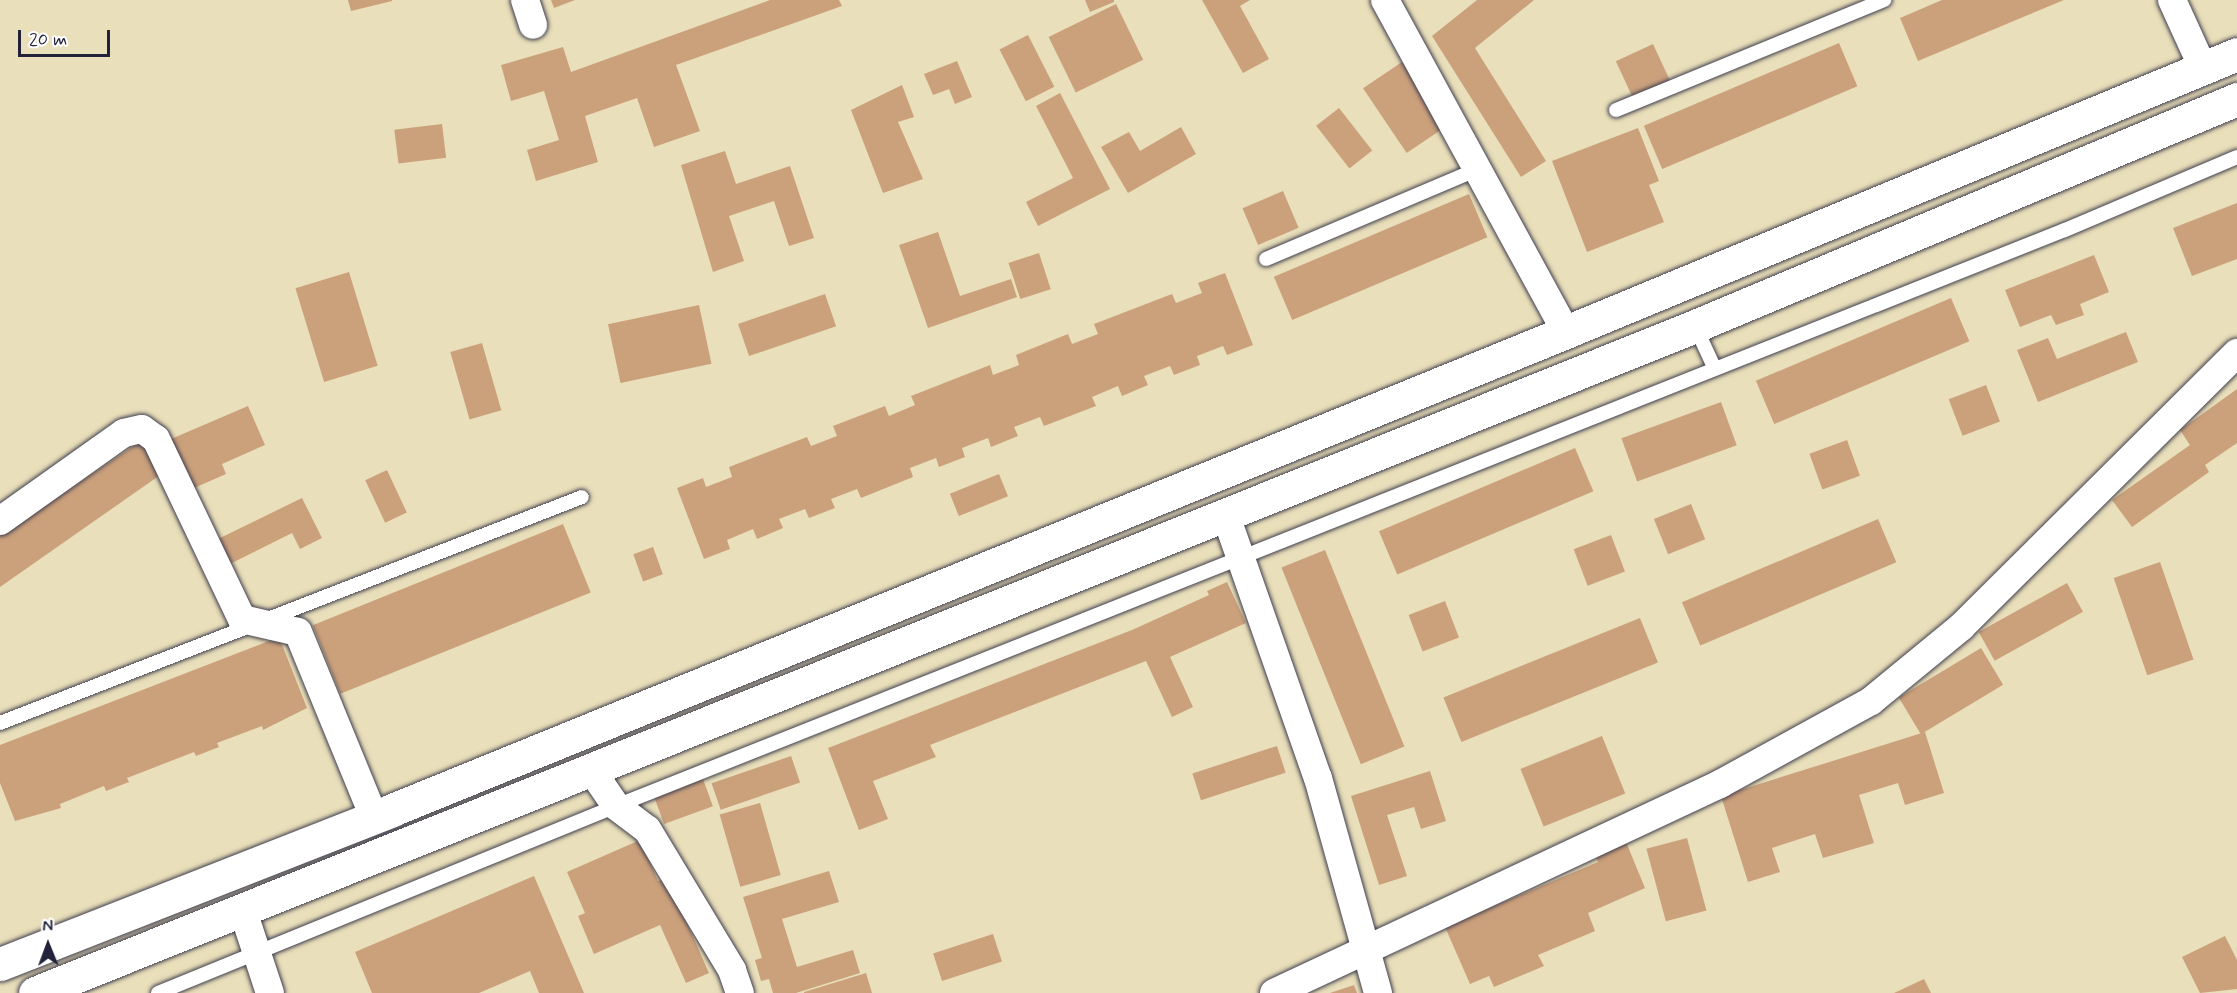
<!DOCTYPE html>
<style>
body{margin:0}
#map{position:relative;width:2237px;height:993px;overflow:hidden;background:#e9dfba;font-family:Mynerve,sans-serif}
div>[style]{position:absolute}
.building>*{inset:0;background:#cba17c;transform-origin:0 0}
.roads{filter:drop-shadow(0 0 2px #403e4e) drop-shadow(0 0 2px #403e4e)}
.lane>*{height:14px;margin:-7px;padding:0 7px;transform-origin:7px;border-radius:7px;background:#fff}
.street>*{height:28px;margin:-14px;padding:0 14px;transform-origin:14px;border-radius:14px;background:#fff}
.secondary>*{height:33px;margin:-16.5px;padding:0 16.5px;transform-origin:16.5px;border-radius:16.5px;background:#fff}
span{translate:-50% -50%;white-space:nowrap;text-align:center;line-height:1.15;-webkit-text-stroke:4.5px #fff;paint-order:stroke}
.north{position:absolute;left:18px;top:915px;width:60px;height:60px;-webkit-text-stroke:4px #fff;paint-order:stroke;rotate:359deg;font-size:16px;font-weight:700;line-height:24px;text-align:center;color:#22223b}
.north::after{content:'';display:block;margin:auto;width:21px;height:27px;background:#22223b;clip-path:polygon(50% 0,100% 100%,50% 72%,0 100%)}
.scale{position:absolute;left:18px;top:30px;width:92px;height:27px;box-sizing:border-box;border:3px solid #22223b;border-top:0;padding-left:8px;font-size:18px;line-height:21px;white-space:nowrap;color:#22223b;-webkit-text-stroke:4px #fff;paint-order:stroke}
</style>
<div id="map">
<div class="building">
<i style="clip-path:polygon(348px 0,392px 0,392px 1px,351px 11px)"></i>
<i style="clip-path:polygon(551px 0,575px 0,554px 8px)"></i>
<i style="clip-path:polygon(770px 0,839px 0,842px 6px,676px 65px,700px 131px,654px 147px,637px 98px,585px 116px,598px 162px,536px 181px,527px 150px,559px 140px,544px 91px,511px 101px,501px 65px,563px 47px,571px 72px)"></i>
<i style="clip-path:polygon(1085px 0,1114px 0,1114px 2px,1090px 12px)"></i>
<i style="clip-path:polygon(1202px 0,1250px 0,1240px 6px,1269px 59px,1243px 73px)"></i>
<i style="clip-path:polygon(1477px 0,1534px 0,1475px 48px,1546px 161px,1521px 177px,1432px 36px)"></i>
<i style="clip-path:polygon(1942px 0,2064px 0,1918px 61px,1900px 18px)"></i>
<i style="left:1116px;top:4px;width:62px;height:75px;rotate:64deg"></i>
<i style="left:1028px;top:35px;width:58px;height:32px;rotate:63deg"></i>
<i style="left:1839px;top:43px;width:47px;height:212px;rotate:67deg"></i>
<i style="left:1653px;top:44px;width:41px;height:41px;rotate:65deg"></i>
<i style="clip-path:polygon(957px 61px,972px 97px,955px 104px,949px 89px,933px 95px,924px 74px)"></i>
<i style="left:1402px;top:62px;width:78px;height:47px;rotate:56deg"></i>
<i style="clip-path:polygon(902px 85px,914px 117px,898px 122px,923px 179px,883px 193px,851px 110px)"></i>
<i style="clip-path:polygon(1060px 93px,1110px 189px,1038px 226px,1026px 202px,1073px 178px,1036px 106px)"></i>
<i style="left:1339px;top:108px;width:54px;height:29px;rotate:52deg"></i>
<i style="left:442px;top:124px;width:34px;height:48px;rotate:83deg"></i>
<i style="clip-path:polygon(1181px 127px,1196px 154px,1128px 193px,1101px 147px,1129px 132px,1140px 151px)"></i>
<i style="clip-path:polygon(1638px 128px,1659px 181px,1649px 185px,1664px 222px,1587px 252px,1552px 161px)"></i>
<i style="clip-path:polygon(725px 151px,736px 184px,790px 166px,814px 238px,789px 246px,774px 201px,729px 216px,744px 261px,713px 272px,681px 165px)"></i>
<i style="left:1283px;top:191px;width:40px;height:44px;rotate:67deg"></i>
<i style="left:1469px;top:194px;width:47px;height:212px;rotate:67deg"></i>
<i style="clip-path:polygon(2237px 203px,2237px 259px,2192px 276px,2173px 228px)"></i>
<i style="clip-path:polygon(938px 232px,960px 296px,1011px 279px,1017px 297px,928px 328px,899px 245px)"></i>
<i style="left:1039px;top:253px;width:38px;height:32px;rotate:72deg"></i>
<i style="clip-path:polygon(2094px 255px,2109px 292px,2080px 304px,2084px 315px,2056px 325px,2051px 315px,2020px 327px,2005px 290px)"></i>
<i style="left:349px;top:272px;width:98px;height:56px;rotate:73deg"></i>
<i style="clip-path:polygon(1225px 273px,1253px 345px,1227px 355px,1223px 346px,1197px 356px,1200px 365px,1174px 375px,1170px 366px,1144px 376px,1148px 385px,1122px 396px,1118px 386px,1092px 397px,1096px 406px,1044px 426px,1040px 417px,1014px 427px,1018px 436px,991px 447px,988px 438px,962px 448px,965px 457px,939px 467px,936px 458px,910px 468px,913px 477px,861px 498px,857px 489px,831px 499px,835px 508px,809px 518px,805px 509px,779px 519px,783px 528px,757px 539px,753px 529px,727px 540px,730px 549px,704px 559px,677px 488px,703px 478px,706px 487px,732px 477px,729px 467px,807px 437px,811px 446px,837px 436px,833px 426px,885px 406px,889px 416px,915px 405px,911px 396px,990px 365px,993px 375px,1019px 365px,1016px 355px,1068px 334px,1072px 344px,1098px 334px,1094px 324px,1172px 294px,1176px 303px,1202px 293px,1198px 283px)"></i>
<i style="left:825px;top:294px;width:34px;height:92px;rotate:71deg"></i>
<i style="left:1951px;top:298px;width:47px;height:212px;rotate:67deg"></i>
<i style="left:699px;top:305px;width:60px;height:93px;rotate:78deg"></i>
<i style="clip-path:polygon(2126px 332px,2138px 362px,2038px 402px,2017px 350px,2048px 338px,2057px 359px)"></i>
<i style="left:482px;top:343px;width:70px;height:33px;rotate:74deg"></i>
<i style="left:1986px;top:385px;width:39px;height:40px;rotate:69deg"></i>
<i style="clip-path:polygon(2237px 389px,2237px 443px,2205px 465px,2209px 472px,2132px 527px,2112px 500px,2190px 445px,2180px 430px)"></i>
<i style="left:1721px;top:402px;width:46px;height:106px;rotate:70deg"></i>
<i style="clip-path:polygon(248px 406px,265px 445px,222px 464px,226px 474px,185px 492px,164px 442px)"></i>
<i style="left:1847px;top:440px;width:38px;height:40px;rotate:70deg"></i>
<i style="clip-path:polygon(141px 441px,163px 473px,0 587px,0 536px)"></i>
<i style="left:1575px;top:448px;width:47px;height:213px;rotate:67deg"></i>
<i style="left:387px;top:470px;width:47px;height:24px;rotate:65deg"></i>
<i style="left:999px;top:474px;width:24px;height:53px;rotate:68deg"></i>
<i style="clip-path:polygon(302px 498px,322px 538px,300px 549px,292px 533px,230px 564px,218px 539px)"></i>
<i style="left:1691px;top:504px;width:38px;height:40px;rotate:68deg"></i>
<i style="left:1878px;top:519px;width:47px;height:213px;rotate:67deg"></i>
<i style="left:563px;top:524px;width:74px;height:270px;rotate:68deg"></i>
<i style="left:1611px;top:535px;width:39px;height:40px;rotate:69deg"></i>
<i style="left:653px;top:547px;width:29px;height:21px;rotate:70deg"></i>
<i style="left:1325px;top:550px;width:212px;height:47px;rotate:68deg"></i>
<i style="left:2160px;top:562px;width:103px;height:49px;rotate:71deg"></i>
<i style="clip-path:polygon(1227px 582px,1246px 623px,1170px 657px,1193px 707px,1172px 717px,1146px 661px,930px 745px,936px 757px,873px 781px,888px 819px,859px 830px,828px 748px,1132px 630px,1209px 595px,1207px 591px)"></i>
<i style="left:2067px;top:583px;width:33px;height:101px;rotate:61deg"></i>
<i style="left:1445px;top:601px;width:39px;height:39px;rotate:69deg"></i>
<i style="left:1640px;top:618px;width:48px;height:212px;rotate:68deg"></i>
<i style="clip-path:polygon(279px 637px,307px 708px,263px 730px,262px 726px,217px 743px,219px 747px,196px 756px,194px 752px,127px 778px,129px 782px,106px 791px,104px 786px,60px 804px,61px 808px,15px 821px,0 783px,0 745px)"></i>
<i style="left:1981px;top:648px;width:43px;height:96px;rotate:59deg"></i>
<i style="clip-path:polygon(1925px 732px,1944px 793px,1905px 805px,1898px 783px,1859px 795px,1874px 843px,1823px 858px,1815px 834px,1772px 848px,1780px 872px,1748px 882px,1721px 796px)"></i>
<i style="left:1602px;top:736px;width:62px;height:88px;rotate:68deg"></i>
<i style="left:1277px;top:746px;width:28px;height:89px;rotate:72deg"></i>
<i style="left:791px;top:756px;width:28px;height:84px;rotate:71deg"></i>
<i style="clip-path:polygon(1430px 771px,1446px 821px,1421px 829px,1414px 807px,1387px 815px,1407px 876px,1379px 885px,1351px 796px)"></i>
<i style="left:703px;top:779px;width:29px;height:52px;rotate:70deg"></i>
<i style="left:760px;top:803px;width:75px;height:42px;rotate:74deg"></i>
<i style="left:1687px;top:838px;width:75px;height:42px;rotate:75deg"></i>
<i style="clip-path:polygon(640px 840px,658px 881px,667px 878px,709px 973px,686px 983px,660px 925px,594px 954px,578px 916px,585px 913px,567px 872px)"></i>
<i style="clip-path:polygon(1626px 842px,1645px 888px,1588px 913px,1595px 931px,1538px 955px,1544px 966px,1494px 987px,1489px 976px,1470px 984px,1445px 927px,1598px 862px,1595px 855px)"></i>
<i style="clip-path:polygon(829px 871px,839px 902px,782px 919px,797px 967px,853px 950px,860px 973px,796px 993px,773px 993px,769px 979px,761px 981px,755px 960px,762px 958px,743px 897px)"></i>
<i style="clip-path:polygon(534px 876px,584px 993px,539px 993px,530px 971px,479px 993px,372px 993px,355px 952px)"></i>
<i style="left:993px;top:934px;width:29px;height:63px;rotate:72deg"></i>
<i style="clip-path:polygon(2225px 936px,2237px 960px,2237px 989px,2200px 993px,2182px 957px)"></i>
<i style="clip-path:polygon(866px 973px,872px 993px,804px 993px,804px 992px)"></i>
<i style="clip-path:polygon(1924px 979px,1931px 993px,1894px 993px)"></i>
<i style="clip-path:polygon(1354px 985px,1357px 993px,1330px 993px)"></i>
</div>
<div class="roads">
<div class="lane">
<i style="left:1616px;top:110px;width:290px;rotate:-22.3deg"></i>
<i style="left:1266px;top:259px;width:233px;rotate:-23deg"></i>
<i style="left:1695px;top:326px;width:47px;rotate:65.1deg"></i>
<i style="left:0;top:723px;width:624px;rotate:-21.22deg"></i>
<i style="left:158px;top:993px;width:495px;rotate:-22.2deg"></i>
<i style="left:616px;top:806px;width:1559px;rotate:-21.68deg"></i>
<i style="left:2065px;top:230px;width:187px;rotate:-23deg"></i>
</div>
<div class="street">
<i style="left:525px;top:0;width:26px;rotate:72deg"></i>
<i style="left:1385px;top:0;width:378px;rotate:61.4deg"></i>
<i style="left:2172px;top:0;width:75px;rotate:65.5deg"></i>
<i style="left:1226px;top:516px;width:278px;rotate:70.7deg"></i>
<i style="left:1318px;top:778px;width:223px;rotate:74.4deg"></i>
<i style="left:0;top:521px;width:152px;rotate:-35.4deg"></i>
<i style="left:124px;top:433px;width:18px;rotate:-13deg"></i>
<i style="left:142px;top:429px;width:17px;rotate:36deg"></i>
<i style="left:156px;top:439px;width:199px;rotate:64.5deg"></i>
<i style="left:242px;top:619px;width:57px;rotate:13.1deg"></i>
<i style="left:298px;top:632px;width:200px;rotate:67.7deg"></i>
<i style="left:592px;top:771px;width:42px;rotate:55.6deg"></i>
<i style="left:616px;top:806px;width:39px;rotate:37deg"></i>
<i style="left:647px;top:829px;width:165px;rotate:58.9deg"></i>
<i style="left:732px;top:970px;width:24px;rotate:71deg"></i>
<i style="left:243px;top:911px;width:86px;rotate:71.8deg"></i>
<i style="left:1274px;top:993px;width:493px;rotate:-25.1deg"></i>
<i style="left:1720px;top:784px;width:172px;rotate:-28.8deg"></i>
<i style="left:1871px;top:701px;width:117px;rotate:-39.4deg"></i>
<i style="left:1961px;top:627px;width:389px;rotate:-44.8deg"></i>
</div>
<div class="secondary">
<i style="left:0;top:964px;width:421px;rotate:-21.4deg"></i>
<i style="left:392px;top:810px;width:1268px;rotate:-22.15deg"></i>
<i style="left:1566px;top:332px;width:726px;rotate:-22.5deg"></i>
<i style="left:35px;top:993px;width:1789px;rotate:-21.89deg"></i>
<i style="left:1695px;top:326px;width:588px;rotate:-22.72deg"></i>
</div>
</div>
<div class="north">N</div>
<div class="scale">20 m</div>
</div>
